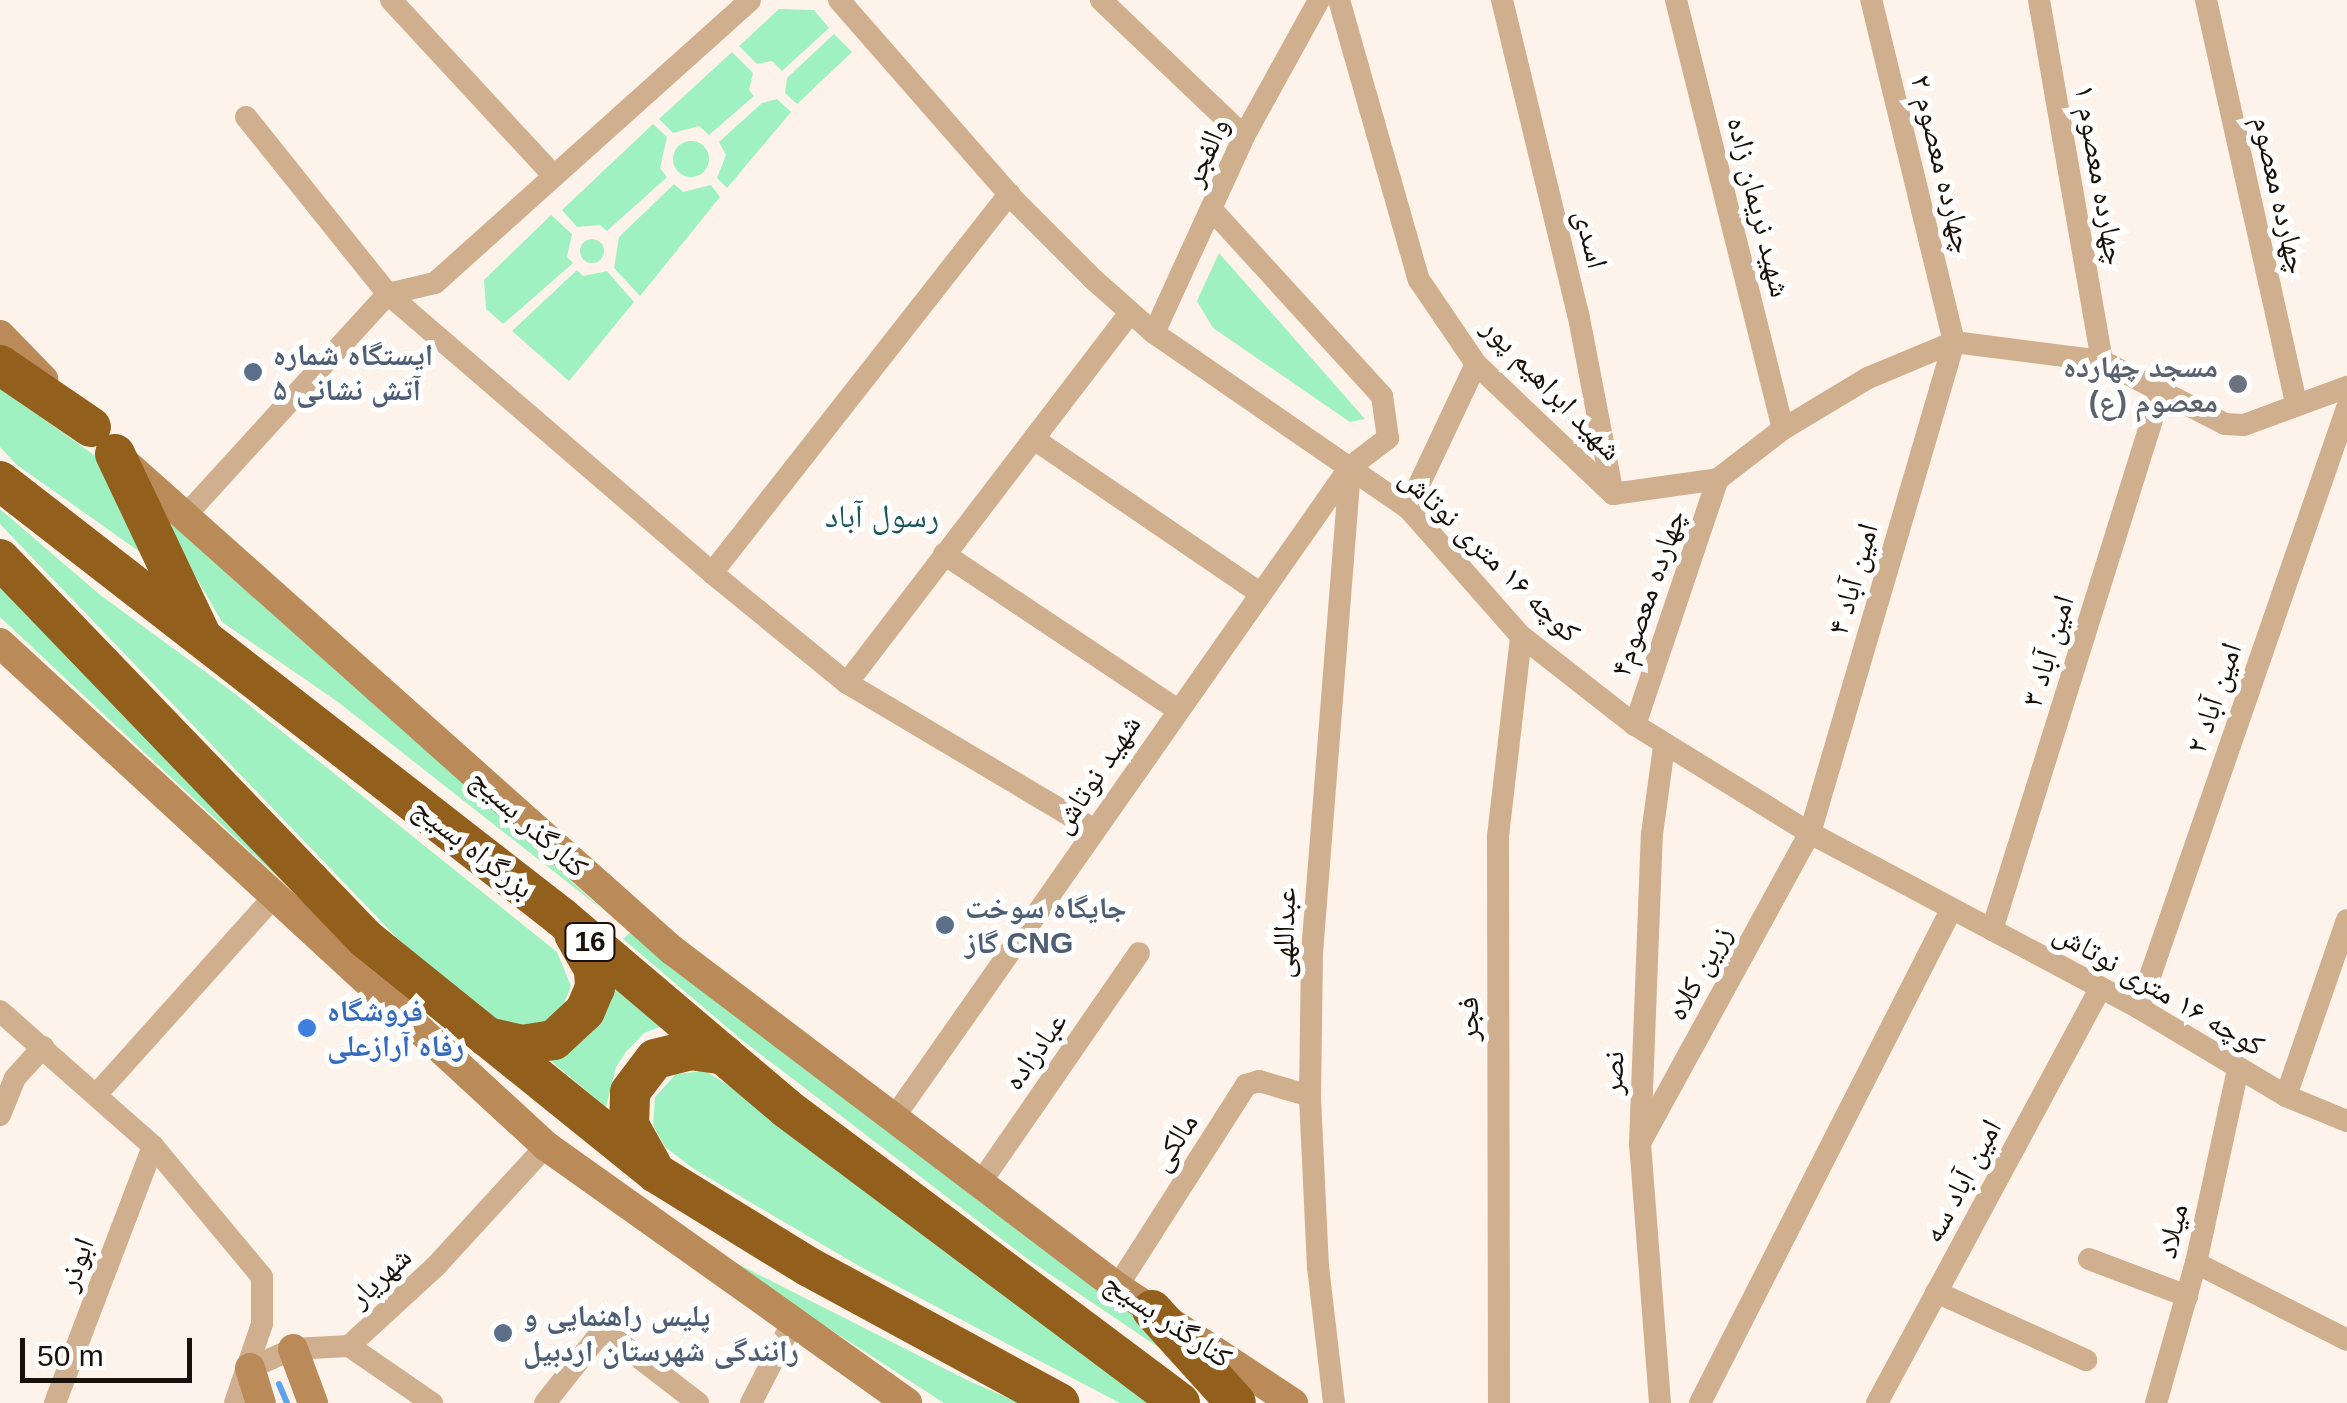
<!DOCTYPE html>
<meta charset="utf-8">
<style>
body{margin:0}
#map{position:relative;width:2347px;height:1403px;overflow:hidden;background:#fef3ea;font-family:Arial,"Noto Naskh Arabic",sans-serif}
div>[style]{position:absolute}
.green>*{inset:0;background:#9ff1c1}
.round{border-radius:50%}
.stream>*{height:6px;margin:-3px;padding:0 3px;transform-origin:3px;border-radius:3px;background:#5ca3ec}
.street>*{height:22px;margin:-11px;padding:0 11px;transform-origin:11px;border-radius:11px;background:#cfaf8e}
.secondary>*{height:30px;margin:-15px;padding:0 15px;transform-origin:15px;border-radius:15px;background:#ba8b58}
.highway>*{height:40px;margin:-20px;padding:0 20px;transform-origin:20px;border-radius:20px;background:#935f1c}
.dots>*{width:28px;height:28px;translate:-50% -50%;box-sizing:border-box;border:5px solid #fff;border-radius:50%}
span{translate:-50% -50%;white-space:nowrap;text-align:center;line-height:1.15;-webkit-text-stroke:10px #fff;paint-order:stroke}
.shield-label span{padding:2px 8px;background:#fff;border:2px solid;border-radius:8px;-webkit-text-stroke-width:0}
.shield-label{font-size:28px;color:#191109;font-weight:700}
.street-label{font-size:30px;color:#191109}
.service-label{font-size:30px;color:#4e5e75;font-weight:700}
.left{translate:0 -50%;text-align:left}
.worship-label{font-size:30px;color:#5b616d;font-weight:700}
.right{translate:-100% -50%;text-align:right}
.shop-label{font-size:30px;color:#366cbe;font-weight:700}
.neighbourhood-label{font-size:32px;color:#1b565c}
.scale{position:absolute;left:20px;top:1338px;width:172px;height:45px;box-sizing:border-box;border:5px solid #191109;border-top:0;padding-left:12px;font-size:30px;line-height:35px;white-space:nowrap;color:#191109;-webkit-text-stroke:8px #fff;paint-order:stroke}
</style>
<div id="map">
<div class="green">
<i style="clip-path:polygon(779px 9px,814px 10px,829px 28px,782px 71px,772px 61px,757px 64px,739px 46px)"></i>
<i style="clip-path:polygon(834px 34px,852px 52px,797px 104px,785px 93px,787px 78px)"></i>
<i style="clip-path:polygon(732px 52px,753px 73px,749px 90px,754px 96px,709px 135px,699px 126px,673px 133px,659px 119px)"></i>
<i style="clip-path:polygon(777px 99px,791px 112px,727px 188px,717px 178px,726px 155px,719px 142px,762px 103px)"></i>
<i style="clip-path:polygon(653px 124px,667px 137px,660px 168px,667px 177px,607px 231px,600px 225px,577px 227px,562px 210px)"></i>
<i class="round" style="left:673px;top:141px;width:36px;height:36px"></i>
<i style="clip-path:polygon(674px 184px,683px 192px,711px 185px,720px 197px,640px 296px,614px 268px,619px 237px)"></i>
<i style="clip-path:polygon(551px 215px,572px 234px,567px 257px,573px 263px,503px 324px,486px 309px,484px 280px)"></i>
<i class="round" style="left:580px;top:239px;width:24px;height:24px"></i>
<i style="clip-path:polygon(1219px 253px,1365px 419px,1350px 422px,1213px 328px,1197px 301px)"></i>
<i style="clip-path:polygon(577px 270px,583px 276px,607px 271px,634px 302px,569px 381px,512px 331px)"></i>
<i style="clip-path:polygon(0 388px,101px 460px,147px 557px,17px 465px,0 447px)"></i>
<i style="clip-path:polygon(150px 498px,604px 911px,338px 702px,222px 622px)"></i>
<i style="clip-path:polygon(0 509px,99px 594px,230px 690px,557px 952px,571px 986px,563px 1006px,548px 1021px,504px 1029px,400px 941px,0 524px)"></i>
<i style="clip-path:polygon(0 584px,42px 622px,431px 1021px,0 617px)"></i>
<i style="clip-path:polygon(633px 930px,1145px 1321px,1198px 1374px,1029px 1260px,742px 1040px,623px 939px)"></i>
<i style="clip-path:polygon(606px 974px,665px 1025px,644px 1033px,626px 1052px,616px 1067px,606px 1107px,551px 1061px)"></i>
<i style="clip-path:polygon(705px 1071px,766px 1108px,1165px 1403px,1120px 1403px,859px 1266px,694px 1169px,665px 1147px,653px 1125px,655px 1097px,676px 1074px)"></i>
<i style="clip-path:polygon(700px 1245px,969px 1381px,1020px 1403px,944px 1403px)"></i>
</div>
<div class="stream">
<i style="left:279px;top:1384px;width:21px;rotate:67deg"></i>
</div>
<div class="street">
<i style="left:391px;top:0;width:240px;rotate:47.2deg"></i>
<i style="left:839px;top:0;width:269px;rotate:48.8deg"></i>
<i style="left:1016px;top:202px;width:109px;rotate:45deg"></i>
<i style="left:1093px;top:279px;width:81px;rotate:41.5deg"></i>
<i style="left:1154px;top:333px;width:308px;rotate:34.6deg"></i>
<i style="left:1408px;top:508px;width:171px;rotate:48.6deg"></i>
<i style="left:1521px;top:636px;width:145px;rotate:38deg"></i>
<i style="left:1635px;top:725px;width:206px;rotate:31.7deg"></i>
<i style="left:1810px;top:833px;width:373px;rotate:28deg"></i>
<i style="left:2139px;top:1008px;width:171px;rotate:30.9deg"></i>
<i style="left:2286px;top:1096px;width:66px;rotate:22.3deg"></i>
<i style="left:1101px;top:0;width:197px;rotate:43.6deg"></i>
<i style="left:1339px;top:0;width:291px;rotate:74.1deg"></i>
<i style="left:1419px;top:280px;width:102px;rotate:55.8deg"></i>
<i style="left:1476px;top:364px;width:189px;rotate:43.5deg"></i>
<i style="left:1613px;top:494px;width:106px;rotate:-8.1deg"></i>
<i style="left:1718px;top:479px;width:82px;rotate:-37.6deg"></i>
<i style="left:1783px;top:429px;width:99px;rotate:-31deg"></i>
<i style="left:1868px;top:378px;width:93px;rotate:-22.7deg"></i>
<i style="left:1954px;top:342px;width:149px;rotate:7.3deg"></i>
<i style="left:2102px;top:361px;width:138px;rotate:27.1deg"></i>
<i style="left:2225px;top:424px;width:19px;rotate:3deg"></i>
<i style="left:2244px;top:425px;width:110px;rotate:-20.3deg"></i>
<i style="left:1502px;top:0;width:322px;rotate:76.4deg"></i>
<i style="left:1578px;top:313px;width:184px;rotate:79.1deg"></i>
<i style="left:1676px;top:0;width:442px;rotate:76deg"></i>
<i style="left:2039px;top:0;width:366px;rotate:80.1deg"></i>
<i style="left:2206px;top:0;width:412px;rotate:77.4deg"></i>
<i style="left:246px;top:117px;width:227px;rotate:51.3deg"></i>
<i style="left:388px;top:294px;width:428px;rotate:40.7deg"></i>
<i style="left:712px;top:573px;width:174px;rotate:39.2deg"></i>
<i style="left:847px;top:683px;width:288px;rotate:30.7deg"></i>
<i style="left:1154px;top:333px;width:217px;rotate:-65.4deg"></i>
<i style="left:1244px;top:136px;width:155px;rotate:-61.1deg"></i>
<i style="left:1034px;top:439px;width:273px;rotate:34.3deg"></i>
<i style="left:1408px;top:508px;width:159px;rotate:-64.7deg"></i>
<i style="left:185px;top:516px;width:301px;rotate:-47.6deg"></i>
<i style="left:388px;top:294px;width:48px;rotate:-13.2deg"></i>
<i style="left:435px;top:283px;width:423px;rotate:-41.9deg"></i>
<i style="left:944px;top:554px;width:279px;rotate:33.7deg"></i>
<i style="left:712px;top:573px;width:482px;rotate:-51.9deg"></i>
<i style="left:847px;top:683px;width:466px;rotate:-52.6deg"></i>
<i style="left:1635px;top:725px;width:260px;rotate:-71.4deg"></i>
<i style="left:1992px;top:930px;width:565px;rotate:-72.59deg"></i>
<i style="left:2139px;top:1008px;width:635px;rotate:-70.88deg"></i>
<i style="left:0;top:1011px;width:204px;rotate:41.4deg"></i>
<i style="left:153px;top:1146px;width:170px;rotate:50.2deg"></i>
<i style="left:262px;top:1277px;width:47px;rotate:90deg"></i>
<i style="left:262px;top:1324px;width:83px;rotate:108.9deg"></i>
<i style="left:96px;top:1095px;width:265px;rotate:-48.1deg"></i>
<i style="left:2286px;top:1096px;width:186px;rotate:-70.9deg"></i>
<i style="left:0;top:1115px;width:40px;rotate:-68deg"></i>
<i style="left:15px;top:1078px;width:42px;rotate:-47.9deg"></i>
<i style="left:895px;top:1116px;width:793px;rotate:-54.97deg"></i>
<i style="left:1350px;top:467px;width:48px;rotate:-37.3deg"></i>
<i style="left:1388px;top:438px;width:42px;rotate:-98.1deg"></i>
<i style="left:1382px;top:396px;width:251px;rotate:-132.4deg"></i>
<i style="left:1640px;top:1143px;width:354px;rotate:-61.3deg"></i>
<i style="left:1810px;top:833px;width:512px;rotate:-73.65deg"></i>
<i style="left:1954px;top:342px;width:352px;rotate:-103.6deg"></i>
<i style="left:981px;top:1182px;width:278px;rotate:-55.4deg"></i>
<i style="left:2089px;top:1259px;width:105px;rotate:20.7deg"></i>
<i style="left:2196px;top:1263px;width:169px;rotate:27deg"></i>
<i style="left:1117px;top:1287px;width:240px;rotate:-57.4deg"></i>
<i style="left:1246px;top:1085px;width:14px;rotate:-17deg"></i>
<i style="left:1259px;top:1081px;width:53px;rotate:16.4deg"></i>
<i style="left:1936px;top:1292px;width:165px;rotate:24.4deg"></i>
<i style="left:349px;top:1346px;width:101px;rotate:34.5deg"></i>
<i style="left:250px;top:1368px;width:47px;rotate:-23.8deg"></i>
<i style="left:293px;top:1349px;width:56px;rotate:-3.1deg"></i>
<i style="left:349px;top:1346px;width:118px;rotate:-42.6deg"></i>
<i style="left:436px;top:1266px;width:163px;rotate:-47.5deg"></i>
<i style="left:55px;top:1403px;width:275px;rotate:-69.1deg"></i>
<i style="left:545px;top:1403px;width:93px;rotate:-51.5deg"></i>
<i style="left:603px;top:1330px;width:120px;rotate:37.5deg"></i>
<i style="left:751px;top:1403px;width:88px;rotate:-62.9deg"></i>
<i style="left:1334px;top:1403px;width:137px;rotate:-96.7deg"></i>
<i style="left:1318px;top:1267px;width:171px;rotate:-92.7deg"></i>
<i style="left:1310px;top:1096px;width:143px;rotate:-89.2deg"></i>
<i style="left:1312px;top:953px;width:484px;rotate:-85.5deg"></i>
<i style="left:1499px;top:1403px;width:567px;rotate:-90.1deg"></i>
<i style="left:1498px;top:836px;width:201px;rotate:-83.4deg"></i>
<i style="left:1660px;top:1403px;width:261px;rotate:-94.4deg"></i>
<i style="left:1640px;top:1143px;width:309px;rotate:-87.8deg"></i>
<i style="left:1652px;top:834px;width:89px;rotate:-82.2deg"></i>
<i style="left:1700px;top:1403px;width:553px;rotate:-63.02deg"></i>
<i style="left:1877px;top:1403px;width:471px;rotate:-61.7deg"></i>
<i style="left:2156px;top:1403px;width:146px;rotate:-74.1deg"></i>
<i style="left:2196px;top:1263px;width:198px;rotate:-77.8deg"></i>
</div>
<div class="secondary">
<i style="left:0;top:335px;width:62px;rotate:45.7deg"></i>
<i style="left:124px;top:462px;width:734px;rotate:41.69deg"></i>
<i style="left:672px;top:950px;width:558px;rotate:37.14deg"></i>
<i style="left:1117px;top:1287px;width:211px;rotate:33.4deg"></i>
<i style="left:0;top:643px;width:742px;rotate:42.65deg"></i>
<i style="left:546px;top:1146px;width:443px;rotate:35.4deg"></i>
<i style="left:293px;top:1349px;width:58px;rotate:69.7deg"></i>
<i style="left:250px;top:1368px;width:37px;rotate:73deg"></i>
</div>
<div class="highway">
<i style="left:0;top:365px;width:110px;rotate:34.3deg"></i>
<i style="left:115px;top:454px;width:198px;rotate:64.6deg"></i>
<i style="left:0;top:481px;width:711px;rotate:37.85deg"></i>
<i style="left:561px;top:917px;width:295px;rotate:40.3deg"></i>
<i style="left:786px;top:1108px;width:492px;rotate:36.8deg"></i>
<i style="left:0;top:559px;width:528px;rotate:46.08deg"></i>
<i style="left:366px;top:939px;width:373px;rotate:38.9deg"></i>
<i style="left:656px;top:1173px;width:180px;rotate:31.6deg"></i>
<i style="left:809px;top:1267px;width:285px;rotate:28.5deg"></i>
<i style="left:487px;top:1037px;width:36px;rotate:13deg"></i>
<i style="left:522px;top:1045px;width:32px;rotate:-9deg"></i>
<i style="left:554px;top:1040px;width:42px;rotate:-43.1deg"></i>
<i style="left:585px;top:1011px;width:25px;rotate:-67deg"></i>
<i style="left:595px;top:988px;width:19px;rotate:-93deg"></i>
<i style="left:594px;top:969px;width:40px;rotate:-119.7deg"></i>
<i style="left:652px;top:1166px;width:47px;rotate:-119.3deg"></i>
<i style="left:629px;top:1125px;width:33px;rotate:-88deg"></i>
<i style="left:630px;top:1092px;width:41px;rotate:-52.9deg"></i>
<i style="left:655px;top:1059px;width:36px;rotate:-14deg"></i>
<i style="left:690px;top:1050px;width:34px;rotate:8deg"></i>
<i style="left:1152px;top:1310px;width:125px;rotate:47.9deg"></i>
</div>
<div class="dots">
<i style="left:253px;top:372px;background:#5c6f8a"></i>
<i style="left:2238px;top:384px;background:#6b7280"></i>
<i style="left:945px;top:925px;background:#5c6f8a"></i>
<i style="left:307px;top:1028px;background:#3f7fe0"></i>
<i style="left:503px;top:1333px;background:#5c6f8a"></i>
</div>
<div class="shield-label">
<span style="left:590px;top:942px">16</span>
</div>
<div class="street-label">
<span style="left:1206px;top:152px;rotate:-66deg">والفجر</span>
<span style="left:1942px;top:164px;rotate:76deg">چهارده معصوم ۲</span>
<span style="left:2100px;top:175px;rotate:80deg">چهارده معصوم ۱</span>
<span style="left:2280px;top:195px;rotate:77deg">چهارده معصوم</span>
<span style="left:1759px;top:207px;rotate:76deg">شهید نریمان زاده</span>
<span style="left:1591px;top:239px;rotate:76deg">اسدی</span>
<span style="left:1552px;top:389px;rotate:46deg">شهید ابراهیم پور</span>
<span style="left:1490px;top:555px;rotate:44deg">کوچه ۱۶ متری نوتاش</span>
<span style="left:1853px;top:579px;rotate:-74deg">۴ امین آباد</span>
<span style="left:1648px;top:593px;rotate:-71deg">چهارده معصوم۴</span>
<span style="left:2048px;top:651px;rotate:-73deg">۳ امین آباد</span>
<span style="left:2214px;top:698px;rotate:-71deg">۲ امین آباد</span>
<span style="left:1096px;top:774px;rotate:-56deg">شهید نوتاش</span>
<span style="left:529px;top:823px;rotate:42deg">کنارگذر بسیج</span>
<span style="left:473px;top:848px;rotate:38deg">بزرگراه بسیج</span>
<span style="left:1284px;top:933px;rotate:-88deg">عبداللهی</span>
<span style="left:1699px;top:973px;rotate:-61deg">زرین کلاه</span>
<span style="left:2159px;top:989px;rotate:30deg">کوچه ۱۶ متری نوتاش</span>
<span style="left:1468px;top:1019px;rotate:-90deg">فجر</span>
<span style="left:1035px;top:1051px;rotate:-55deg">عبادزاده</span>
<span style="left:1613px;top:1073px;rotate:-88deg">نصر</span>
<span style="left:1174px;top:1142px;rotate:-57deg">مالکی</span>
<span style="left:1962px;top:1181px;rotate:-62deg">امین آباد سه</span>
<span style="left:2172px;top:1231px;rotate:-77deg">میلاد</span>
<span style="left:76px;top:1264px;rotate:-69deg">ابوذر</span>
<span style="left:380px;top:1277px;rotate:-43deg">شهریار</span>
<span style="left:1168px;top:1320px;rotate:34deg">کنارگذر بسیج</span>
</div>
<div class="service-label">
<span class="left" style="left:273px;top:372px">ایستگاه شماره<br>۵ آتش نشانی</span>
<span class="left" style="left:965px;top:925px">جایگاه سوخت<br>گاز CNG</span>
<span class="left" style="left:523px;top:1333px">پلیس راهنمایی و<br>رانندگی شهرستان اردبیل</span>
</div>
<div class="worship-label">
<span class="right" style="left:2218px;top:384px">مسجد چهارده<br>معصوم (ع)</span>
</div>
<div class="shop-label">
<span class="left" style="left:327px;top:1028px">فروشگاه<br>رفاه آرازعلی</span>
</div>
<div class="neighbourhood-label">
<span style="left:882px;top:516px">رسول آباد</span>
</div>
<div class="scale">50 m</div>
</div>
